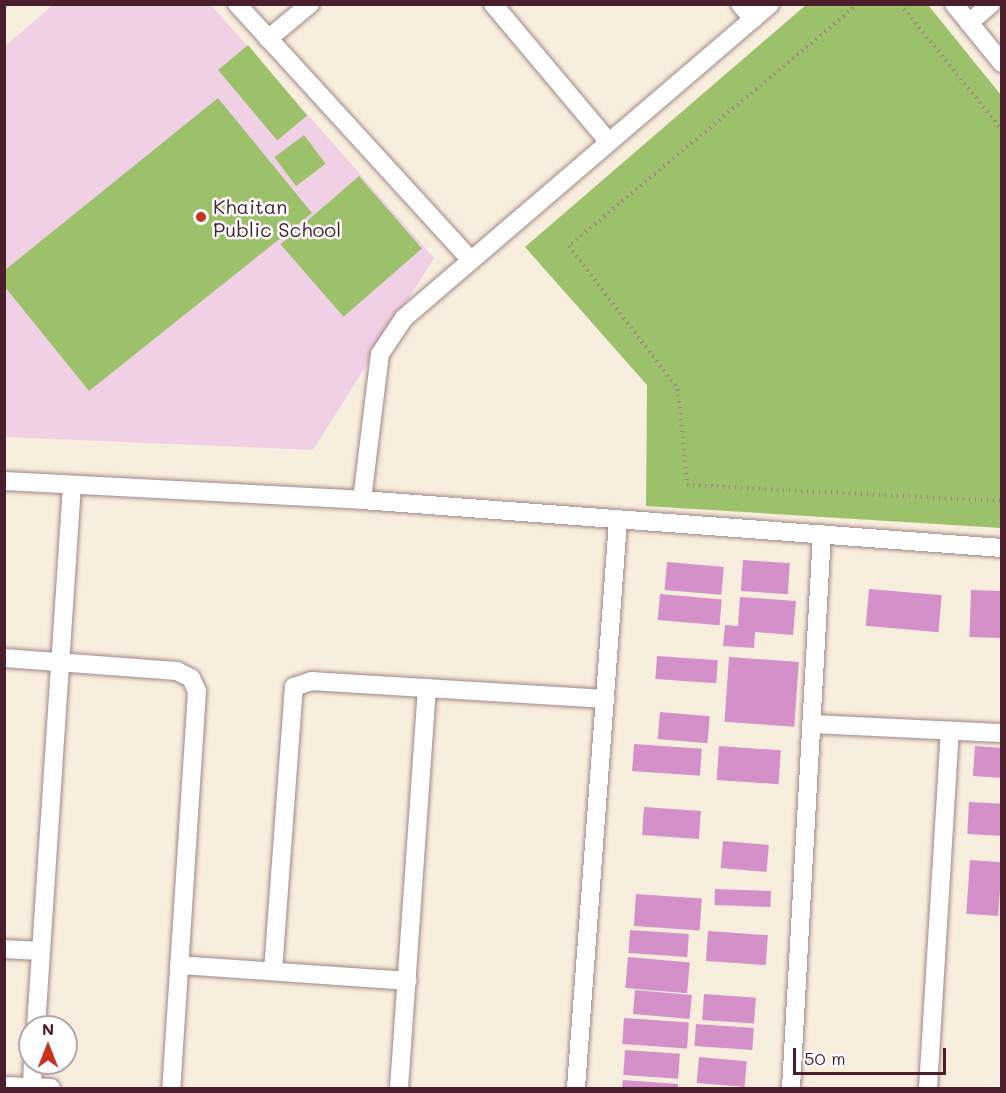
<!DOCTYPE html>
<style>
body{margin:0}
#map{position:relative;width:1006px;height:1093px;overflow:hidden;background:#f8eede;font-family:Mali,sans-serif}
div>[style]{position:absolute}
.built>*{inset:0;background:#f0d0e5}
.green>*{inset:0;background:#9dc16b;transform-origin:0 0}
.building>*{inset:0;background:#d390c9;transform-origin:0 0}
.path>*{height:4px;margin-top:-2px;transform-origin:0;background:repeating-linear-gradient(90deg,#a18684 0 1.5px,transparent 0 6px)}
.roads{filter:drop-shadow(0 0 2px #a18684) drop-shadow(0 0 2px #a18684)}
.street>*{height:18px;margin:-9px;padding:0 9px;transform-origin:9px;border-radius:9px;background:#fff}
.dots>*{width:16px;height:16px;translate:-50% -50%;box-sizing:border-box;border:3px solid #fff;border-radius:50%}
span{translate:-50% -50%;white-space:nowrap;text-align:center;line-height:1.15;-webkit-text-stroke:5px #fff;paint-order:stroke}
.poi-label{font-size:20px;color:#4a1f2b}
.left{translate:0 -50%;text-align:left}
.frame{position:absolute;inset:0;border:6px solid #4a1f2b;pointer-events:none}
.north{position:absolute;left:18px;top:1015px;width:60px;height:60px;box-sizing:border-box;background:#fff;border:2px solid #b7a5aa;border-radius:50%;rotate:0deg;font-size:16px;font-weight:700;line-height:24px;text-align:center;color:#4a1f2b}
.north::after{content:'';display:block;margin:auto;width:21px;height:27px;background:#c8321e;clip-path:polygon(50% 0,100% 100%,50% 72%,0 100%)}
.scale{position:absolute;left:793px;top:1048px;width:153px;height:27px;box-sizing:border-box;border:3px solid #4a1f2b;border-top:0;padding-left:8px;font-size:18px;line-height:21px;white-space:nowrap;color:#4a1f2b;-webkit-text-stroke:4px #fff;paint-order:stroke}
</style>
<div id="map">
<div class="built">
<i style="clip-path:polygon(53px 5px,211px 5px,434px 258px,313px 450px,5px 437px,5px 46px)"></i>
</div>
<div class="green">
<i style="clip-path:polygon(807px 4px,928px 5px,1001px 95px,1001px 528px,646px 506px,647px 385px,525px 247px)"></i>
<i style="left:248px;top:45px;width:92px;height:39px;rotate:50deg"></i>
<i style="clip-path:polygon(218px 98px,312px 213px,89px 391px,5px 287px,5px 270px)"></i>
<i style="left:304px;top:135px;width:36px;height:37px;rotate:53deg"></i>
<i style="left:359px;top:176px;width:96px;height:104px;rotate:49deg"></i>
</div>
<div class="building">
<i style="left:743px;top:560px;width:47px;height:31px;rotate:4deg"></i>
<i style="left:667px;top:562px;width:57px;height:28px;rotate:5deg"></i>
<i style="left:869px;top:589px;width:73px;height:37px;rotate:5deg"></i>
<i style="left:971px;top:590px;width:31px;height:47px;rotate:2deg"></i>
<i style="left:660px;top:594px;width:62px;height:26px;rotate:5deg"></i>
<i style="clip-path:polygon(740px 597px,796px 601px,793px 635px,755px 632px,754px 648px,723px 646px,725px 625px,738px 626px)"></i>
<i style="left:657px;top:656px;width:61px;height:23px;rotate:4deg"></i>
<i style="left:729px;top:657px;width:70px;height:65px;rotate:4deg"></i>
<i style="left:660px;top:712px;width:50px;height:27px;rotate:5deg"></i>
<i style="left:634px;top:744px;width:68px;height:27px;rotate:4deg"></i>
<i style="left:719px;top:746px;width:62px;height:34px;rotate:4deg"></i>
<i style="left:975px;top:746px;width:27px;height:30px;rotate:4deg"></i>
<i style="left:969px;top:802px;width:33px;height:32px;rotate:3deg"></i>
<i style="left:644px;top:807px;width:57px;height:28px;rotate:4deg"></i>
<i style="left:723px;top:841px;width:46px;height:27px;rotate:5deg"></i>
<i style="left:970px;top:860px;width:32px;height:54px;rotate:4deg"></i>
<i style="left:715px;top:889px;width:56px;height:16px;rotate:2deg"></i>
<i style="left:636px;top:894px;width:66px;height:32px;rotate:4deg"></i>
<i style="left:630px;top:930px;width:59px;height:23px;rotate:4deg"></i>
<i style="left:708px;top:931px;width:60px;height:30px;rotate:4deg"></i>
<i style="left:628px;top:957px;width:62px;height:31px;rotate:5deg"></i>
<i style="left:635px;top:990px;width:57px;height:24px;rotate:5deg"></i>
<i style="left:704px;top:994px;width:52px;height:26px;rotate:4deg"></i>
<i style="left:624px;top:1018px;width:65px;height:26px;rotate:4deg"></i>
<i style="left:696px;top:1024px;width:58px;height:22px;rotate:4deg"></i>
<i style="left:625px;top:1050px;width:55px;height:25px;rotate:4deg"></i>
<i style="left:699px;top:1057px;width:48px;height:26px;rotate:5deg"></i>
<i style="clip-path:polygon(623px 1080px,678px 1084px,678px 1088px,622px 1088px)"></i>
</div>
<div class="path">
<i style="left:858px;top:4px;width:377px;rotate:140.1deg"></i>
<i style="left:569px;top:246px;width:180px;rotate:52.7deg"></i>
<i style="left:678px;top:389px;width:96px;rotate:84.6deg"></i>
<i style="left:687px;top:485px;width:315px;rotate:2.9deg"></i>
<i style="left:900px;top:4px;width:162px;rotate:51deg"></i>
</div>
<div class="roads">
<div class="street">
<i style="left:237px;top:4px;width:347px;rotate:47.6deg"></i>
<i style="left:493px;top:4px;width:180px;rotate:50deg"></i>
<i style="left:740px;top:4px;width:20px;rotate:49deg"></i>
<i style="left:954px;top:4px;width:76px;rotate:50.9deg"></i>
<i style="left:969px;top:23px;width:29px;rotate:-41deg"></i>
<i style="left:268px;top:39px;width:55px;rotate:-39.8deg"></i>
<i style="left:4px;top:481px;width:359px;rotate:3deg"></i>
<i style="left:362px;top:500px;width:642px;rotate:4.29deg"></i>
<i style="left:362px;top:500px;width:147px;rotate:-83deg"></i>
<i style="left:380px;top:354px;width:43px;rotate:-56.3deg"></i>
<i style="left:404px;top:318px;width:482px;rotate:-40.6deg"></i>
<i style="left:4px;top:658px;width:173px;rotate:4.3deg"></i>
<i style="left:177px;top:671px;width:16px;rotate:27deg"></i>
<i style="left:191px;top:678px;width:14px;rotate:65deg"></i>
<i style="left:197px;top:691px;width:398px;rotate:93.7deg"></i>
<i style="left:811px;top:724px;width:191px;rotate:2.7deg"></i>
<i style="left:4px;top:949px;width:37px;rotate:3deg"></i>
<i style="left:179px;top:965px;width:229px;rotate:4deg"></i>
<i style="left:273px;top:971px;width:285px;rotate:-85.8deg"></i>
<i style="left:294px;top:687px;width:18px;rotate:-19deg"></i>
<i style="left:311px;top:681px;width:295px;rotate:3.5deg"></i>
<i style="left:36px;top:1027px;width:543px;rotate:-86.2deg"></i>
<i style="left:4px;top:1086px;width:47px;rotate:2.4deg"></i>
<i style="left:32px;top:1087px;width:24px;rotate:-88deg"></i>
<i style="left:399px;top:1088px;width:401px;rotate:-86deg"></i>
<i style="left:576px;top:1088px;width:569px;rotate:-85.76deg"></i>
<i style="left:791px;top:1088px;width:555px;rotate:-86.8deg"></i>
<i style="left:928px;top:1088px;width:358px;rotate:-86.5deg"></i>
</div>
</div>
<div class="dots">
<i style="left:201px;top:217px;background:#c8321e"></i>
</div>
<div class="poi-label">
<span class="left" style="left:213px;top:218px">Khaitan<br>Public School</span>
</div>
<div class="frame"></div>
<div class="north">N</div>
<div class="scale">50 m</div>
</div>
